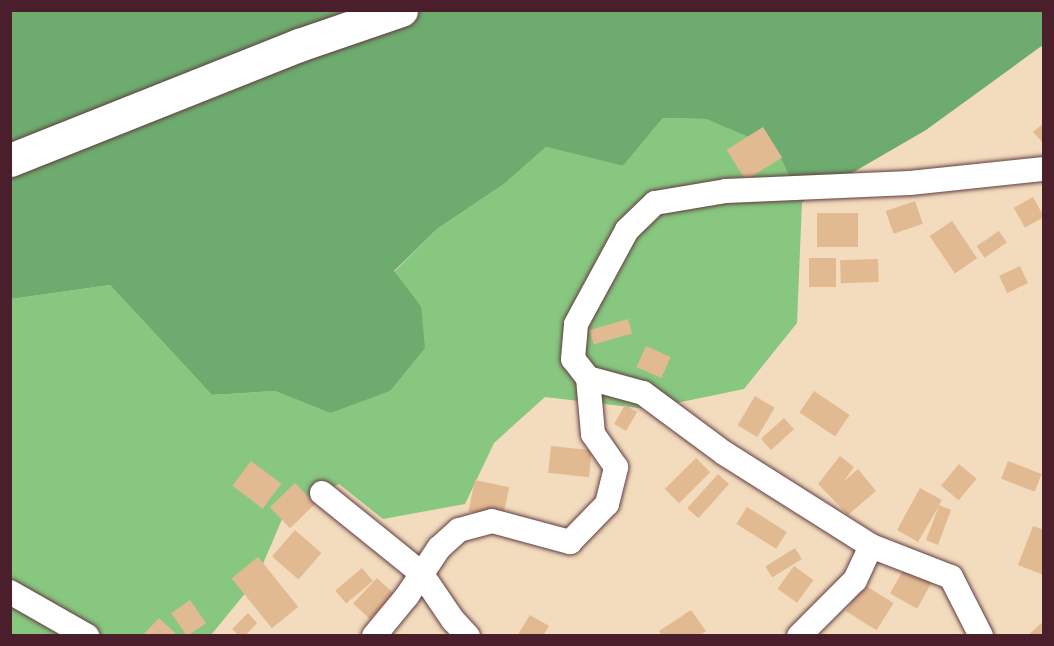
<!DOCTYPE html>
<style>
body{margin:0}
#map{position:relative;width:1054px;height:646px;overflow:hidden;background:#f2dcbd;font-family:"Libre Caslon Text",serif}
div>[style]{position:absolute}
.green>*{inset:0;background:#87c77f}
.forest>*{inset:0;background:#6dac6e}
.building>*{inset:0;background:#e2ba92;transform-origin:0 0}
.roads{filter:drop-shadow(0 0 2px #633b41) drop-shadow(0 0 2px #633b41)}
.minor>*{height:24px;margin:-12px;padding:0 12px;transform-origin:12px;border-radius:12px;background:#fff}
.highway>*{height:33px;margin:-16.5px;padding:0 16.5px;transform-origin:16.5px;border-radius:16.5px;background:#fff}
span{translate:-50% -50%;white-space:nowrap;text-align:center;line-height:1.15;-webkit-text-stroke:4.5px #fbf7ec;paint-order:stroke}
.frame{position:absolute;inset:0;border:12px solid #4a1f2b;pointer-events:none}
</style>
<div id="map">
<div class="green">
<i style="clip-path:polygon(663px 118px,706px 119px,762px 138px,777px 148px,802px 202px,797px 323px,744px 389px,647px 409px,545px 397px,494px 443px,465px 504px,383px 519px,339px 484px,286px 510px,256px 580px,211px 635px,11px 636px,11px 299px,110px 285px,212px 395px,275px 391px,330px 413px,421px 306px,394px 272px,437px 229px,504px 184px,546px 147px,623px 166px)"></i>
</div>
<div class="forest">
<i style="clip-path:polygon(11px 11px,1043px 11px,1043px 45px,926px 130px,802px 202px,776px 148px,706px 119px,663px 118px,623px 166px,546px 147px,504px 184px,437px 229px,394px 271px,421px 306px,425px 348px,390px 391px,330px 413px,275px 391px,212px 395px,110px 285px,11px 299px)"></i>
</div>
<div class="building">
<i style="clip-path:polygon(1044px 123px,1044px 144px,1033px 132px)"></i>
<i style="left:763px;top:127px;width:36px;height:43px;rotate:58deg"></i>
<i style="left:1033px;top:197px;width:23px;height:22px;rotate:61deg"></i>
<i style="left:915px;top:201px;width:24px;height:31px;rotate:71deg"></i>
<i style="left:817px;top:213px;width:41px;height:34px"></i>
<i style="left:952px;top:221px;width:45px;height:27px;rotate:56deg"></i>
<i style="left:999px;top:231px;width:14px;height:27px;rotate:56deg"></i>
<i style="left:809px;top:258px;width:27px;height:29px"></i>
<i style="left:878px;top:259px;width:23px;height:38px;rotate:88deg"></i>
<i style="left:1020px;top:266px;width:19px;height:23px;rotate:65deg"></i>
<i style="left:628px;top:319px;width:15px;height:40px;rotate:74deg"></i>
<i style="left:646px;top:346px;width:27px;height:23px;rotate:24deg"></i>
<i style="left:814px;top:391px;width:43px;height:26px;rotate:34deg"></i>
<i style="left:755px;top:396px;width:23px;height:34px;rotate:31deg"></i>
<i style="left:625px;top:405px;width:14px;height:22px;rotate:30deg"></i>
<i style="left:784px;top:418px;width:15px;height:31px;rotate:48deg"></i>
<i style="left:551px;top:446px;width:41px;height:27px;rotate:6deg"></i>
<i style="clip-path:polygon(840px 456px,854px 467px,844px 481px,858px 469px,876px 491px,848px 515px,818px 484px)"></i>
<i style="left:696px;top:458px;width:20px;height:44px;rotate:45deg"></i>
<i style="left:251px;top:461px;width:38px;height:31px;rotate:37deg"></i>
<i style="left:1008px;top:461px;width:36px;height:19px;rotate:21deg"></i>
<i style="left:959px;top:464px;width:23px;height:28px;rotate:40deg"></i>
<i style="left:718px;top:474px;width:15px;height:46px;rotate:42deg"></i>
<i style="left:475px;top:480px;width:35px;height:32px;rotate:12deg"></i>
<i style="left:295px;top:483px;width:29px;height:35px;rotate:46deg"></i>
<i style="clip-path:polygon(920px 488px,942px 500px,939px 505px,951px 510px,938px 545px,926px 540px,939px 506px,918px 542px,897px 530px)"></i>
<i style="left:747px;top:507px;width:47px;height:20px;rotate:32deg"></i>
<i style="clip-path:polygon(1033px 526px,1044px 530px,1044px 575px,1018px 565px)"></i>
<i style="left:295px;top:530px;width:35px;height:35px;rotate:41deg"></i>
<i style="left:795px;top:548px;width:13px;height:35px;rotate:58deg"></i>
<i style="left:258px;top:557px;width:64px;height:34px;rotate:51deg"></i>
<i style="left:907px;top:563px;width:31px;height:35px;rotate:29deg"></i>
<i style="left:794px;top:566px;width:24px;height:28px;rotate:36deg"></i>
<i style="left:362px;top:568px;width:17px;height:35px;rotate:50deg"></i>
<i style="left:377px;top:578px;width:23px;height:35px;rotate:43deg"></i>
<i style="left:863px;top:584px;width:36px;height:32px;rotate:32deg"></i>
<i style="left:190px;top:600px;width:28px;height:23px;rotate:55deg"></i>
<i style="clip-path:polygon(691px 610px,706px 631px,699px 636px,662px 636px,659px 631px)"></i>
<i style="clip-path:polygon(248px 613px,257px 623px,245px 636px,239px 636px,232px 629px)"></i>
<i style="clip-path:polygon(530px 615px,549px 626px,543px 636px,517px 636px)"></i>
<i style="clip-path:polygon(159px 618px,175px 633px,173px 636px,142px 636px)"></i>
<i style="clip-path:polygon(1044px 621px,1044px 636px,1027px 636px)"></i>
</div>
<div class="roads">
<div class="minor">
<i style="left:588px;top:378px;width:57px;rotate:15.3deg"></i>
<i style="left:643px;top:393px;width:101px;rotate:36.5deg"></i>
<i style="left:724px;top:453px;width:174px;rotate:32.3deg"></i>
<i style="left:871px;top:546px;width:38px;rotate:115deg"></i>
<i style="left:855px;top:580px;width:79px;rotate:135deg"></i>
<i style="left:322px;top:493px;width:127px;rotate:38.9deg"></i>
<i style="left:421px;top:573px;width:57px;rotate:55.8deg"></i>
<i style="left:453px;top:620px;width:22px;rotate:47deg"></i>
<i style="left:871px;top:546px;width:86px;rotate:21.2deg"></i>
<i style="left:951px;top:577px;width:66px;rotate:63deg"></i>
<i style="left:10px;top:592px;width:89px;rotate:29.7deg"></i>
<i style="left:374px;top:636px;width:52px;rotate:-50.5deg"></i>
<i style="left:407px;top:596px;width:58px;rotate:-56.3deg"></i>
<i style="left:439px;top:548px;width:27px;rotate:-42deg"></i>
<i style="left:459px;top:530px;width:34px;rotate:-15deg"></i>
<i style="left:492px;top:521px;width:81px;rotate:15.1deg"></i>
<i style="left:570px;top:542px;width:53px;rotate:-45.8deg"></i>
<i style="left:607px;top:504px;width:38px;rotate:-76deg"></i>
<i style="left:616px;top:467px;width:40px;rotate:-124.9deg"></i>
<i style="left:593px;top:434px;width:56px;rotate:-95.1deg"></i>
<i style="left:588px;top:378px;width:24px;rotate:-128deg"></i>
<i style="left:573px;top:359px;width:35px;rotate:-85deg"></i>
<i style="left:576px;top:324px;width:107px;rotate:-61.5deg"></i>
<i style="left:627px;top:230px;width:39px;rotate:-44deg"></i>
<i style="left:655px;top:203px;width:72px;rotate:-9.6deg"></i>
<i style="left:726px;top:191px;width:184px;rotate:-2.5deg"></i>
<i style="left:910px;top:183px;width:135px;rotate:-6deg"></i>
</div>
<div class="highway">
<i style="left:10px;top:160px;width:311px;rotate:-21.7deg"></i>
<i style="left:299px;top:45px;width:108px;rotate:-18.9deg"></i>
</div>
</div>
<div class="frame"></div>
</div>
